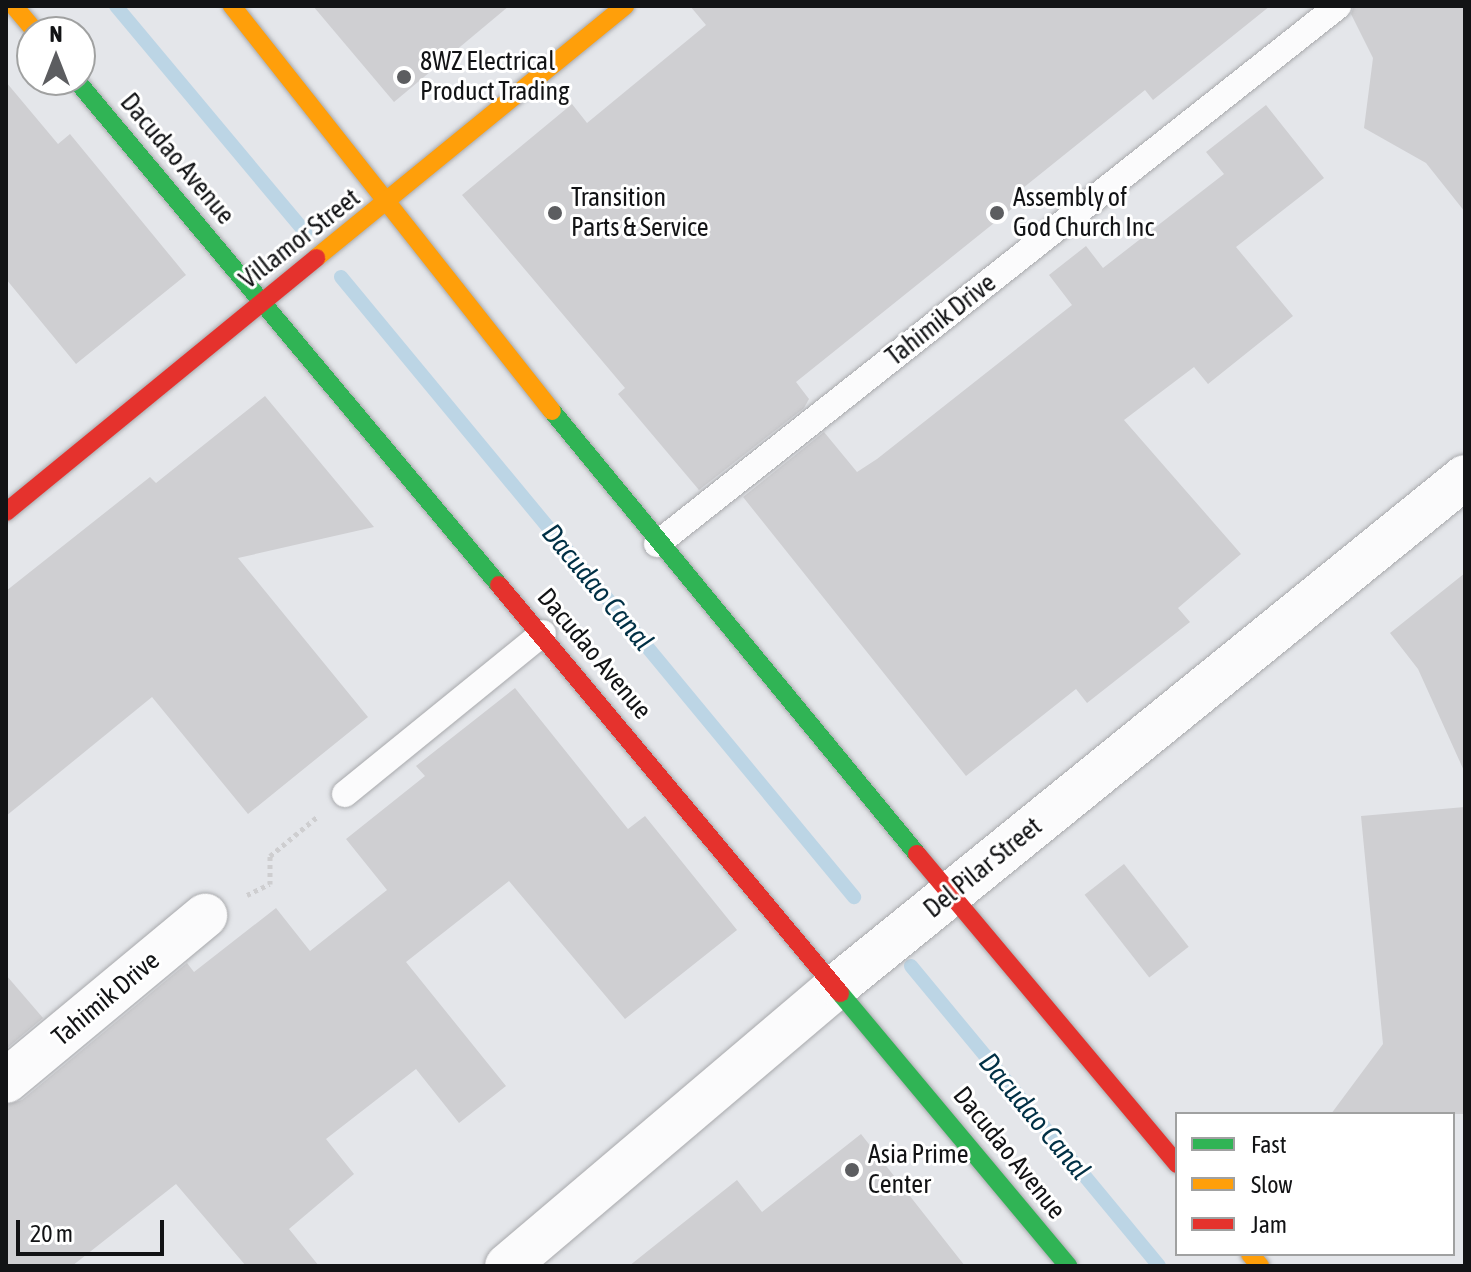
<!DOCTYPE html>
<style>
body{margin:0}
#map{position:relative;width:1471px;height:1272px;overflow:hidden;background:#e4e6ea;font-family:"Asap Condensed",sans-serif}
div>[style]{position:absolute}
.stream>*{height:14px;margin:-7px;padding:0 7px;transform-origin:7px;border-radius:7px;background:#bcd5e5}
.building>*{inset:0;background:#cfcfd2;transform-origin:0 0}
.path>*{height:5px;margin-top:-2.5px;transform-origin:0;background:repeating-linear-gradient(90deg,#ceced0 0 4px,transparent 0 8px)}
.roads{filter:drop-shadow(0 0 2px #a8a9ac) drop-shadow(0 0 2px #a8a9ac)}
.lane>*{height:26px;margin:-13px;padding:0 13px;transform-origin:13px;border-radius:13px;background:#fbfbfc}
.street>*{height:44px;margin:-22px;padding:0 22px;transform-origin:22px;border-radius:22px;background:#fbfbfc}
.fast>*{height:18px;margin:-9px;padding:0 9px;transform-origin:9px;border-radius:9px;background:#30b455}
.slow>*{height:18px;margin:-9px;padding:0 9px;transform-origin:9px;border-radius:9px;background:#ff9f0a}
.jam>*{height:18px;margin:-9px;padding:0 9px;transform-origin:9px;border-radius:9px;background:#e5322d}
.dots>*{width:22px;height:22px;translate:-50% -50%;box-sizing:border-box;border:4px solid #fff;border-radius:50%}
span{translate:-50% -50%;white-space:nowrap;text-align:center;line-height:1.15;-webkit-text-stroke:6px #fff;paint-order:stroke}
.poi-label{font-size:26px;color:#121315}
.left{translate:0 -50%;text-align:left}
.street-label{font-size:26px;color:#121315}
.water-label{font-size:28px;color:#003045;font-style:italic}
.frame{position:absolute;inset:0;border:8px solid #121315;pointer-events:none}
.legend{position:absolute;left:1175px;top:1112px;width:280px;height:144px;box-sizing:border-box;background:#fff;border:2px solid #a0a1a1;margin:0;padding:10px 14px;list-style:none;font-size:24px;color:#121315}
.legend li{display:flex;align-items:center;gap:16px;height:40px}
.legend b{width:40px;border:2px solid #a0a1a1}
.north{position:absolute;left:16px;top:16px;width:80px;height:80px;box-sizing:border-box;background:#fff;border:2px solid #a0a1a1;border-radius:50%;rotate:0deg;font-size:22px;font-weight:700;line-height:32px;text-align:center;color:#121315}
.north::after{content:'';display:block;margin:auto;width:28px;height:36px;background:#5c5d60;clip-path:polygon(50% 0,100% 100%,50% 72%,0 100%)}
.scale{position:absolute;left:16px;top:1220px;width:148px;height:36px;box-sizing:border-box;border:4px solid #121315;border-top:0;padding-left:10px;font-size:24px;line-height:28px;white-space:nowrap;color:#121315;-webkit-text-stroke:6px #fff;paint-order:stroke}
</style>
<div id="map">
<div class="stream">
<i style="left:116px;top:6px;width:295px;rotate:50.1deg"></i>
<i style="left:341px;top:277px;width:805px;rotate:50.39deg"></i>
<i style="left:911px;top:966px;width:389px;rotate:50.4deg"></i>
</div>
<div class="building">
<i style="clip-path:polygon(313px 6px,509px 6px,394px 102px)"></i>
<i style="clip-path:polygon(690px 6px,1270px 6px,1153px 100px,1145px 90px,1023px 188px,1029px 195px,796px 382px,809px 399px,804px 408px,699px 490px,618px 394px,625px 388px,462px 195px,572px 104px,587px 123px,706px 25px)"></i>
<i style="clip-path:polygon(1354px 6px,1465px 6px,1465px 212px,1426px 163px,1364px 128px,1373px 58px,1351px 14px)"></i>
<i style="clip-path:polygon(6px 82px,58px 144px,70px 134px,186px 275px,76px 364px,6px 279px)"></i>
<i style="clip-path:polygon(1266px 105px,1324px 178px,1236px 247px,1293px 316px,1208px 384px,1194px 367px,1124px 420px,1241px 554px,1178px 608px,1190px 622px,1087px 703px,1076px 689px,966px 776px,743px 497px,824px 432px,857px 472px,877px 459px,1072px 305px,1049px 275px,1086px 246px,1103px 268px,1224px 174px,1206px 152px)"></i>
<i style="clip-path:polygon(265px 396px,374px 527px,238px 558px,368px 717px,248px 814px,152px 697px,6px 816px,6px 591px,150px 477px,156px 483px)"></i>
<i style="clip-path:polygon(1465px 573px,1465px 773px,1418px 669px,1390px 633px)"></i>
<i style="clip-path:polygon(515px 688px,628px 829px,645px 816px,737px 930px,625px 1019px,509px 881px,406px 962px,506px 1086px,459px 1123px,416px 1069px,326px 1139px,354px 1174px,289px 1229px,319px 1266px,246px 1266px,176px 1184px,72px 1266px,6px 1266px,6px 1105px,22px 1100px,187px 963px,194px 972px,276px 908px,310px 951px,387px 890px,346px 839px,425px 776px,416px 766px)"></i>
<i style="clip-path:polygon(1465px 807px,1465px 1114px,1331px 1114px,1383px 1044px,1361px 816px)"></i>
<i style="left:1124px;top:864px;width:105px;height:50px;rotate:52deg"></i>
<i style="clip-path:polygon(6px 975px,43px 1018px,6px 1049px)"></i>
<i style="clip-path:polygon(861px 1134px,965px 1266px,629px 1266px,737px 1180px,762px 1212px)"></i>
</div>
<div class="path">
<i style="left:247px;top:895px;width:25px;rotate:-26deg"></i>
<i style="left:270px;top:884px;width:28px;rotate:-90deg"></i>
<i style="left:270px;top:856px;width:61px;rotate:-39.7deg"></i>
</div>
<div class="roads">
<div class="lane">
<i style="left:657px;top:544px;width:868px;rotate:-38.31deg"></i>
<i style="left:345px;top:794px;width:255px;rotate:-39.1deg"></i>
</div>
<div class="street">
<i style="left:6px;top:1081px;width:259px;rotate:-39.7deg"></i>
<i style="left:507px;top:1266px;width:434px;rotate:-40.3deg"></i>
<i style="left:838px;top:985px;width:807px;rotate:-39.01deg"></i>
</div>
<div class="fast">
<i style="left:76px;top:80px;width:659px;rotate:50.05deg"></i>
<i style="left:552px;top:411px;width:574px;rotate:50.51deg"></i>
<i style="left:840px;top:993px;width:356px;rotate:50.1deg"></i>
</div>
<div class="slow">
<i style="left:14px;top:6px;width:34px;rotate:50deg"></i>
<i style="left:232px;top:6px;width:516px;rotate:51.69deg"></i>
<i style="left:316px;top:258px;width:399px;rotate:-39.2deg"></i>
<i style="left:1250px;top:1254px;width:16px;rotate:50deg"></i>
</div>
<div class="jam">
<i style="left:6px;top:512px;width:401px;rotate:-39.3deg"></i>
<i style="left:499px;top:585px;width:532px;rotate:50.11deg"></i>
<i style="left:917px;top:854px;width:405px;rotate:50deg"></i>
</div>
</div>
<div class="dots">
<i style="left:404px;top:77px;background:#5c5d60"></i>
<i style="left:555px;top:213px;background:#5c5d60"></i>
<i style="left:997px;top:213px;background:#5c5d60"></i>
<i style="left:852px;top:1170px;background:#5c5d60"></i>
</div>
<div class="poi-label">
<span class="left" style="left:420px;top:77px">8WZ Electrical<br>Product Trading</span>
<span class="left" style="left:571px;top:213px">Transition<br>Parts &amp; Service</span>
<span class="left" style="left:1013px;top:213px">Assembly of<br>God Church Inc</span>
<span class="left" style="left:868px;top:1170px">Asia Prime<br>Center</span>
</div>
<div class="street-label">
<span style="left:177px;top:159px;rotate:50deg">Dacudao Avenue</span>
<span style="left:300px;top:239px;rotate:-38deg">Villamor Street</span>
<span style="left:941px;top:320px;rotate:-38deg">Tahimik Drive</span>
<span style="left:594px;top:654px;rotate:50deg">Dacudao Avenue</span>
<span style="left:983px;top:868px;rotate:-39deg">Del Pilar Street</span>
<span style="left:106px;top:999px;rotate:-40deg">Tahimik Drive</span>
<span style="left:1009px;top:1153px;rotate:51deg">Dacudao Avenue</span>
</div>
<div class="water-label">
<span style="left:598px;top:587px;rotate:50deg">Dacudao Canal</span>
<span style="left:1035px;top:1116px;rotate:50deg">Dacudao Canal</span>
</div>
<div class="frame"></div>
<ul class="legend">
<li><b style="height:10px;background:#30b455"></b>Fast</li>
<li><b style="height:10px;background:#ff9f0a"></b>Slow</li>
<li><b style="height:10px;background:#e5322d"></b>Jam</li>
</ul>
<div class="north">N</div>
<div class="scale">20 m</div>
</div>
